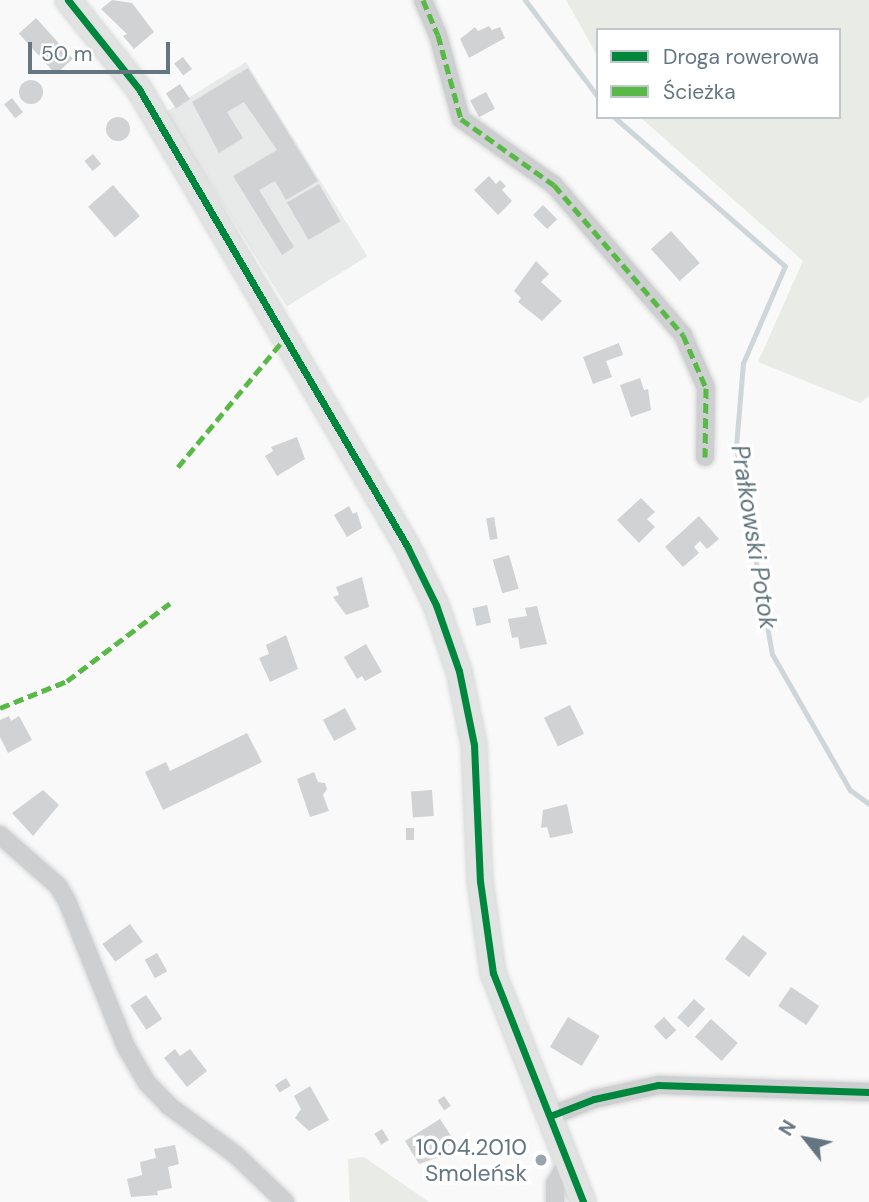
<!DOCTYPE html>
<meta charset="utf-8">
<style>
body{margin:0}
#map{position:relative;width:869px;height:1202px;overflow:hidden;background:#f9f9f9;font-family:"DM Sans",sans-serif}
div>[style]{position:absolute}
.built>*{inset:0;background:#e8e9e9;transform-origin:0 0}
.green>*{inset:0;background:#e8ebe6}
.stream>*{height:5px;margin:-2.5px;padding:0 2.5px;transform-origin:2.5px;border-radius:2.5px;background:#ced6d9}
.building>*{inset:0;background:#d0d2d3;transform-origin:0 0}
.round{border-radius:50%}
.roads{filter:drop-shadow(0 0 2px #d5d6d7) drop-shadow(0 0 2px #d5d6d7)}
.street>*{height:18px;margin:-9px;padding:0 9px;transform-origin:9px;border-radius:9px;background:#cecfd0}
.secondary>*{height:24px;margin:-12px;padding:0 12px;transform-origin:12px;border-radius:12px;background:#e1e2e2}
.quiet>*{height:5px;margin-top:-2.5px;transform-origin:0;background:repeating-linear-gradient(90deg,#58b947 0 10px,transparent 0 15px)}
.cycleway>*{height:7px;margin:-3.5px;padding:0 3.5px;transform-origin:3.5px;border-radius:3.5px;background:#00873e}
.dots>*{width:19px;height:19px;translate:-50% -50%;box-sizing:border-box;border:4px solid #fff;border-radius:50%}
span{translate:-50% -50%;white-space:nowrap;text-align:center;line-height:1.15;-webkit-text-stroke:7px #fff;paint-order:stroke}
.poi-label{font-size:23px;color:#657683}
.right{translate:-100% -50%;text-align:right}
.water-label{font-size:24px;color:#60757c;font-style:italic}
.legend{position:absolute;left:596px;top:28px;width:245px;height:91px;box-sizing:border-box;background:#fff;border:2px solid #c1c8cd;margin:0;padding:9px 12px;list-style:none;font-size:21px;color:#657683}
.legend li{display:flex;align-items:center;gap:14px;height:35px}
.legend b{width:35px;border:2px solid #c1c8cd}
.north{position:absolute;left:771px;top:1104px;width:70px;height:70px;-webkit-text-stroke:5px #fff;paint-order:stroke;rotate:301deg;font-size:19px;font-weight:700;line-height:28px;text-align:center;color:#657683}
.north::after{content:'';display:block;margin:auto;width:24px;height:32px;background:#657683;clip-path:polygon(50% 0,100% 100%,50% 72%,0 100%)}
.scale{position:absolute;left:28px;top:42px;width:142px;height:32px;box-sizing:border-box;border:4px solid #657683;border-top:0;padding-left:9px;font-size:21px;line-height:24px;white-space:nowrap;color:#657683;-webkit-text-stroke:5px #fff;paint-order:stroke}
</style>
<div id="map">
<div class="built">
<i style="left:246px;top:62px;width:229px;height:95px;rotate:58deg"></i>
</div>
<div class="green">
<i style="clip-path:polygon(566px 0,869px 0,869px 396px,860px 403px,758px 362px,803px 261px,640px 117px,839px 117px,839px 30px,598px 30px,598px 57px)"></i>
<i style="clip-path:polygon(364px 1157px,429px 1202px,350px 1202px,348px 1159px)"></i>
</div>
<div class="stream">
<i style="left:525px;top:0;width:121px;rotate:53deg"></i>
<i style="left:614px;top:117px;width:227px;rotate:41.1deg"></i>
<i style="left:785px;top:266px;width:106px;rotate:113.4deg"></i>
<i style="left:743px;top:363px;width:83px;rotate:94.8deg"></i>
<i style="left:736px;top:446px;width:211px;rotate:80.2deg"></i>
<i style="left:772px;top:654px;width:157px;rotate:60.2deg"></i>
<i style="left:850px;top:790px;width:24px;rotate:36deg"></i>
</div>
<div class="building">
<i style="clip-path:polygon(112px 0,132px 3px,154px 32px,134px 49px,123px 36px,127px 34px,101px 9px)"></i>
<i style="left:36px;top:18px;width:55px;height:23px;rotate:48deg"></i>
<i style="clip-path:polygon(489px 26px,492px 30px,500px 27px,505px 38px,469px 58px,460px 39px,475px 27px,478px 31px)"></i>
<i style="left:183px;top:57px;width:15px;height:11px;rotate:53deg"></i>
<i style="clip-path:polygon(248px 68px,318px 181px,286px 200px,275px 181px,259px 190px,294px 247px,282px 255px,233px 176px,277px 150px,244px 102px,227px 112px,243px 138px,219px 153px,192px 102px)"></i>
<i class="round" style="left:19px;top:80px;width:24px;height:24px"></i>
<i style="left:180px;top:84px;width:18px;height:17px;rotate:56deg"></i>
<i style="left:486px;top:92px;width:19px;height:18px;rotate:62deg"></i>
<i style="left:12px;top:98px;width:18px;height:10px;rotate:52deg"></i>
<i class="round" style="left:106px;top:117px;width:24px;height:24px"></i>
<i style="left:93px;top:154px;width:13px;height:11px;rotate:51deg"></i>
<i style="clip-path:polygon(489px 176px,496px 184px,500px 180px,506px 186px,502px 190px,512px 201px,498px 215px,474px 190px)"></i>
<i style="left:319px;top:184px;width:43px;height:37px;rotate:60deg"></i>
<i style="left:113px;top:185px;width:41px;height:33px;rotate:49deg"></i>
<i style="left:543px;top:205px;width:20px;height:14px;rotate:45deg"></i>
<i style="left:671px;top:231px;width:43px;height:27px;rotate:48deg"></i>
<i style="clip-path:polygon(536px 261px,549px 274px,541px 282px,562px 301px,542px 321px,518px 302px,521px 298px,514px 291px)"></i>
<i style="clip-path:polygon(619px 343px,623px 355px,606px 361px,612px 377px,593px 384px,583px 357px)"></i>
<i style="clip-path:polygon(640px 378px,644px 390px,648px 389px,651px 410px,631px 417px,620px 385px)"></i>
<i style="clip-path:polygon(297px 437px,305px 459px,277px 476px,265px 456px,273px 451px,271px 447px)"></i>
<i style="clip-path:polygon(641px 498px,655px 512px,647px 519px,655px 527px,639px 543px,617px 520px)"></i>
<i style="clip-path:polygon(349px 506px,353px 514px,357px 512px,362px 528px,347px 537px,334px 515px)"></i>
<i style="clip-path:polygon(699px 516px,719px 539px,707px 549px,700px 541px,694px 547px,699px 553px,683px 567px,665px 547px)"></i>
<i style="left:494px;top:517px;width:22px;height:8px;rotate:80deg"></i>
<i style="left:509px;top:555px;width:35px;height:17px;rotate:74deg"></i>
<i style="clip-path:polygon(362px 577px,369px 607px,346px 615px,333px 597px,339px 595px,336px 587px)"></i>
<i style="left:487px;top:605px;width:18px;height:15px;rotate:77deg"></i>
<i style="clip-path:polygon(537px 606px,547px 644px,520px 649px,518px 637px,512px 638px,508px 619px,527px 616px,525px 608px)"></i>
<i style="clip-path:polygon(286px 635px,298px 669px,270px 682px,259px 658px,269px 654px,266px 645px)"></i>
<i style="clip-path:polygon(366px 644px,382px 672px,365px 681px,362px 676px,357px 679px,344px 657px)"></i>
<i style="left:570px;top:705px;width:32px;height:29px;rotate:64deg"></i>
<i style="left:345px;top:708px;width:24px;height:25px;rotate:62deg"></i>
<i style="clip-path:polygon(9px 716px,11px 721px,19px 716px,32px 740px,8px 753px,0 737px,0 720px)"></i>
<i style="clip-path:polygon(247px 733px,262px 762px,163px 810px,145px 772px,166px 762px,170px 771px)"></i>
<i style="clip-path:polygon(314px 772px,318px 782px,325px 783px,327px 789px,323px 795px,329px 811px,310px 817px,297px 779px)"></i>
<i style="clip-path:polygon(43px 790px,59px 805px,33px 836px,12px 813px)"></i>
<i style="left:432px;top:790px;width:26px;height:21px;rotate:86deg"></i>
<i style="clip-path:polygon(567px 804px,573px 833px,550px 838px,547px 827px,541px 828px,543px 810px)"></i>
<i style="left:406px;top:828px;width:8px;height:12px"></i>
<i style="left:130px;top:924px;width:22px;height:34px;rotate:54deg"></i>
<i style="left:743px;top:935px;width:30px;height:30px;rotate:37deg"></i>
<i style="left:157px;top:953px;width:21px;height:14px;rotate:61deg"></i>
<i style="left:791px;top:987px;width:34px;height:23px;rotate:34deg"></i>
<i style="left:146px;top:995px;width:29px;height:19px;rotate:56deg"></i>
<i style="left:694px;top:999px;width:15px;height:25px;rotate:42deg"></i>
<i style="left:568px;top:1017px;width:37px;height:35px;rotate:31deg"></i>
<i style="left:664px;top:1017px;width:18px;height:14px;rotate:47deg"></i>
<i style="left:711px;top:1019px;width:36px;height:24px;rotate:42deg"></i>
<i style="clip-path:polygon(175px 1049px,180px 1056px,190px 1049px,207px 1071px,187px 1087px,164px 1058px)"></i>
<i style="left:286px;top:1078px;width:9px;height:13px;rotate:58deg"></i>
<i style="clip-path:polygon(310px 1086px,329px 1120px,309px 1131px,295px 1118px,301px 1109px,294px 1096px)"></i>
<i style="left:444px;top:1096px;width:12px;height:8px;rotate:55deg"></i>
<i style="clip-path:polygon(440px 1119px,455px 1142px,437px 1153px,439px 1157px,419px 1164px,405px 1141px)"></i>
<i style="left:382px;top:1129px;width:13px;height:9px;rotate:58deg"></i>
<i style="clip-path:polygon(175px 1145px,179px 1164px,168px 1167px,172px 1188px,157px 1191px,158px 1195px,131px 1197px,127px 1179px,142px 1175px,140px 1162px,156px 1158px,154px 1149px)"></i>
</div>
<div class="roads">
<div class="street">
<i style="left:423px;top:0;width:38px;rotate:67deg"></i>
<i style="left:438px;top:35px;width:87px;rotate:74.7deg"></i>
<i style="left:461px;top:119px;width:114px;rotate:35.4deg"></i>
<i style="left:554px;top:185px;width:198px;rotate:49.3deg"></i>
<i style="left:683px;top:335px;width:58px;rotate:66.5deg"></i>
<i style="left:706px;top:388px;width:69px;rotate:90.8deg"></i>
<i style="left:0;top:835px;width:77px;rotate:41.3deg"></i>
<i style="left:58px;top:886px;width:17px;rotate:59deg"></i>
<i style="left:67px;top:901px;width:157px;rotate:68deg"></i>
<i style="left:126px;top:1047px;width:42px;rotate:59.7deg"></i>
<i style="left:147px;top:1083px;width:32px;rotate:46deg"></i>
<i style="left:169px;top:1106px;width:83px;rotate:36.2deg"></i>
<i style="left:236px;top:1155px;width:68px;rotate:43.8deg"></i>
<i style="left:550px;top:1116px;width:47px;rotate:-21.1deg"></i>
<i style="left:594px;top:1099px;width:66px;rotate:-12.3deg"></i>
<i style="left:658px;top:1085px;width:211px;rotate:1.9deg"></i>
<i style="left:555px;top:1202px;width:18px;rotate:-90deg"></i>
<i style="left:555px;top:1184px;width:25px;rotate:-61deg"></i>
</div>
<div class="secondary">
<i style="left:68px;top:0;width:114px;rotate:51.4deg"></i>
<i style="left:139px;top:89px;width:530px;rotate:59.61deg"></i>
<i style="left:407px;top:546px;width:66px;rotate:63.8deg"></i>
<i style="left:436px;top:605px;width:70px;rotate:70.8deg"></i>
<i style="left:459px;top:671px;width:76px;rotate:78.5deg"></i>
<i style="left:474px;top:745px;width:136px;rotate:87.5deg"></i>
<i style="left:480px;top:881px;width:93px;rotate:82deg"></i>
<i style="left:493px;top:973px;width:246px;rotate:68.5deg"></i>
</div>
</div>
<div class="quiet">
<i style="left:423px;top:0;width:38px;rotate:67deg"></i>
<i style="left:438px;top:35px;width:87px;rotate:74.7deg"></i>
<i style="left:461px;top:119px;width:114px;rotate:35.4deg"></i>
<i style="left:554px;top:185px;width:198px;rotate:49.3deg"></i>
<i style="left:683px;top:335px;width:58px;rotate:66.5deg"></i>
<i style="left:706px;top:388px;width:69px;rotate:90.8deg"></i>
<i style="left:178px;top:467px;width:168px;rotate:-50.3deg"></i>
<i style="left:0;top:708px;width:72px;rotate:-21.9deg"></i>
<i style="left:67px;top:681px;width:129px;rotate:-37.1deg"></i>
</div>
<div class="cycleway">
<i style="left:68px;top:0;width:114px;rotate:51.4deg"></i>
<i style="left:139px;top:89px;width:530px;rotate:59.61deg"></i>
<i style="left:407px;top:546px;width:66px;rotate:63.8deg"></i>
<i style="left:436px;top:605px;width:70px;rotate:70.8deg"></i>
<i style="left:459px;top:671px;width:76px;rotate:78.5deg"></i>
<i style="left:474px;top:745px;width:136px;rotate:87.5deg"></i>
<i style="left:480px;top:881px;width:93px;rotate:82deg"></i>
<i style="left:493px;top:973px;width:246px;rotate:68.5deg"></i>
<i style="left:550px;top:1116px;width:47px;rotate:-21.1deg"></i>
<i style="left:594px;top:1099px;width:66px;rotate:-12.3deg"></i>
<i style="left:658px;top:1085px;width:211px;rotate:1.9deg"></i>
</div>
<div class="dots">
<i style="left:541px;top:1160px;background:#99a4ac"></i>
</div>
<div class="poi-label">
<span class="right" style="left:527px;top:1160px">10.04.2010<br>Smoleńsk</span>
</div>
<div class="water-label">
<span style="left:754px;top:537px;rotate:81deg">Prałkowski Potok</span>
</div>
<ul class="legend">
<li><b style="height:9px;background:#00873e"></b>Droga rowerowa</li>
<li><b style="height:9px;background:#58b947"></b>Ścieżka</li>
</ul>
<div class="north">N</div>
<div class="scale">50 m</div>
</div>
